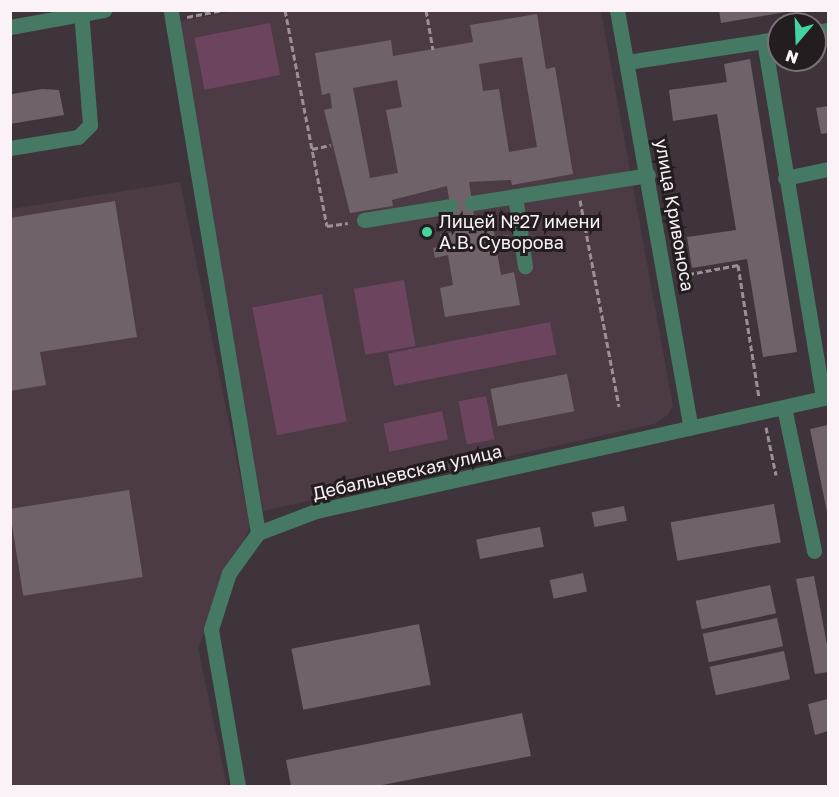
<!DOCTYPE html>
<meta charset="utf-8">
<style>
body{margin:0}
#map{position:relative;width:839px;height:797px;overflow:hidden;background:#3f343b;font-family:"Golos Text",sans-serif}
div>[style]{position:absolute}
.built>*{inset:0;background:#4c3b45}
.green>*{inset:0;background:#6c445d;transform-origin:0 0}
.building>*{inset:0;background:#6f6269;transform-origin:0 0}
.path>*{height:3px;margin-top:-1.5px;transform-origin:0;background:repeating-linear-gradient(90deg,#9a9096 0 6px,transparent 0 9px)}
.minor>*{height:15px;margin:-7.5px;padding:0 7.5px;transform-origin:7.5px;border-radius:7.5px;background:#467963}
.dots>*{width:16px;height:16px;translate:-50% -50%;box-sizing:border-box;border:3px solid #231d20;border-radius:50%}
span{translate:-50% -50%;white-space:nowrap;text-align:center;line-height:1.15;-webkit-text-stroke:6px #231d20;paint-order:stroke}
.street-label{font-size:18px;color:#faf2f6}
.poi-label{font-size:18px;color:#faf2f6}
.left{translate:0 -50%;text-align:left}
.frame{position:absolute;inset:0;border:12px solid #faf2f6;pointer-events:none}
.north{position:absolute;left:767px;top:12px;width:60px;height:60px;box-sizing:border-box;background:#231d20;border:2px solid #797276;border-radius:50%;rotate:199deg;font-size:16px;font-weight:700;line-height:24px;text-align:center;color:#faf2f6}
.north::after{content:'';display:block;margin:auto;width:21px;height:27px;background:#44d4a0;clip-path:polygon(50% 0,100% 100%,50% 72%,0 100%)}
</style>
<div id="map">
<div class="built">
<i style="clip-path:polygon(240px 10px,601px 11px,673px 406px,668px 415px,654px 424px,263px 511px,177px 22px)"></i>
<i style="clip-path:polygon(180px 182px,250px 525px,198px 648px,227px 786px,11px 786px,11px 209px)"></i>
</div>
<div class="green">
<i style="left:270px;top:23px;width:53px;height:77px;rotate:79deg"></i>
<i style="left:404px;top:280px;width:67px;height:51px;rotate:80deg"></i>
<i style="left:322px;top:294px;width:130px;height:71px;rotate:79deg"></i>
<i style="left:550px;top:322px;width:33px;height:165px;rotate:79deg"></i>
<i style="left:486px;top:396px;width:44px;height:28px;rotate:79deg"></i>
<i style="left:442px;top:411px;width:29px;height:60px;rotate:78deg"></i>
</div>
<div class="building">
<i style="clip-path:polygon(719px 10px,786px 10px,786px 12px,721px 23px)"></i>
<i style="clip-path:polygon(evenodd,537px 14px,546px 69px,555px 67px,573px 174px,512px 185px,511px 180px,469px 182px,476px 228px,493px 225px,495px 237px,508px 235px,509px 244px,496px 246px,501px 275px,514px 272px,520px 305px,445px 317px,440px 288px,453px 285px,448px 255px,435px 258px,433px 248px,442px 246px,440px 234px,454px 232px,447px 186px,392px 200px,393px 206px,350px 213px,324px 110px,332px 108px,330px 93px,322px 95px,315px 53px,391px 40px,393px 56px,473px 42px,470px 25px,537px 14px,522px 57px,537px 147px,509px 152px,499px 89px,483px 91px,479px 64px,522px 57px,537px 14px,397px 80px,402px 107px,386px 110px,398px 173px,370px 178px,353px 88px,397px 80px)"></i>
<i style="clip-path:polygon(750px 59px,797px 352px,763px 357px,747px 259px,692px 268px,687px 237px,736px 230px,717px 114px,673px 121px,669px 90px,727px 82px,724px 64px)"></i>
<i style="clip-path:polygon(42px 89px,59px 90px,64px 115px,10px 124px,12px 94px)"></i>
<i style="clip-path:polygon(828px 106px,828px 133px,821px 134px,816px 108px)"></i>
<i style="clip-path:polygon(115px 201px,137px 337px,40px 352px,46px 385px,10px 391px,10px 218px)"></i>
<i style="left:567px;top:374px;width:38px;height:78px;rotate:79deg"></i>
<i style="clip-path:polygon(828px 425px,828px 512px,827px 512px,810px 429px)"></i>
<i style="left:129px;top:490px;width:88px;height:121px;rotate:81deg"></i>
<i style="left:774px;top:504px;width:39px;height:105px;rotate:80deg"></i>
<i style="left:624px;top:506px;width:15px;height:33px;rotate:79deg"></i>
<i style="left:540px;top:527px;width:20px;height:65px;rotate:79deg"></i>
<i style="left:583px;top:573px;width:19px;height:34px;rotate:78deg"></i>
<i style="clip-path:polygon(814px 576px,828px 650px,828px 672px,815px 674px,796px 579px)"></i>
<i style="left:770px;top:585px;width:29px;height:76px;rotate:78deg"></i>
<i style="left:777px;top:618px;width:29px;height:76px;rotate:78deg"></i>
<i style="left:419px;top:624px;width:62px;height:130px;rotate:79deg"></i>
<i style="left:784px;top:651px;width:29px;height:76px;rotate:78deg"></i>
<i style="clip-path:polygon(828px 699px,828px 731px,815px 735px,808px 704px)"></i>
<i style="clip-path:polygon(522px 713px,531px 756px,377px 786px,291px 786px,286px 760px)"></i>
</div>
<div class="path">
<i style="left:285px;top:10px;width:220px;rotate:79deg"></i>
<i style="left:327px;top:226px;width:21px;rotate:-8deg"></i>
<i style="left:426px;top:10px;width:40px;rotate:80deg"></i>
<i style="left:187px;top:17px;width:38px;rotate:-11deg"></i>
<i style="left:312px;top:149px;width:19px;rotate:-12deg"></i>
<i style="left:580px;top:200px;width:210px;rotate:79.3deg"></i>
<i style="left:679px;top:276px;width:60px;rotate:-10.6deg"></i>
<i style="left:738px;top:265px;width:134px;rotate:81deg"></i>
<i style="left:766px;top:427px;width:49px;rotate:78.2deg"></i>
</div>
<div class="minor">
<i style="left:617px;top:10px;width:424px;rotate:80deg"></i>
<i style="left:171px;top:12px;width:528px;rotate:80.52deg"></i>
<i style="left:10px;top:27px;width:96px;rotate:-10.3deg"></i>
<i style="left:815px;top:32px;width:13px;rotate:-9deg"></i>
<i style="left:779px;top:38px;width:15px;rotate:169deg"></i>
<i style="left:764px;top:41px;width:362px;rotate:80.6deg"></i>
<i style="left:627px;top:62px;width:139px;rotate:-8.7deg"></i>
<i style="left:10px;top:148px;width:69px;rotate:-9.2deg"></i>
<i style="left:78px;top:137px;width:17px;rotate:-45deg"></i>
<i style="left:90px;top:125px;width:115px;rotate:-94.5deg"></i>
<i style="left:785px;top:178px;width:44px;rotate:-11.8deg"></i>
<i style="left:515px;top:196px;width:71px;rotate:81.9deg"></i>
<i style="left:472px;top:203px;width:178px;rotate:-9deg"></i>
<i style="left:364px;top:220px;width:87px;rotate:-9.2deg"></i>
<i style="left:784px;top:407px;width:147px;rotate:78.2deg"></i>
<i style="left:238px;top:786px;width:159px;rotate:-99.8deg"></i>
<i style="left:211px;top:629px;width:59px;rotate:-72.2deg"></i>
<i style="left:229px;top:573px;width:49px;rotate:-54.1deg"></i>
<i style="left:258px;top:533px;width:62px;rotate:-20.8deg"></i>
<i style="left:316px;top:511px;width:525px;rotate:-12.55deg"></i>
</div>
<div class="dots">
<i style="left:427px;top:232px;background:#44d4a0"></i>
</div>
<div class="street-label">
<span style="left:675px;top:215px;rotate:80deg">улица Кривоноса</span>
<span style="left:407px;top:472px;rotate:-13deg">Дебальцевская улица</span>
</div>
<div class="poi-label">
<span class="left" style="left:439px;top:232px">Лицей №27 имени<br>А.В. Суворова</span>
</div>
<div class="frame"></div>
<div class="north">N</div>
</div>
